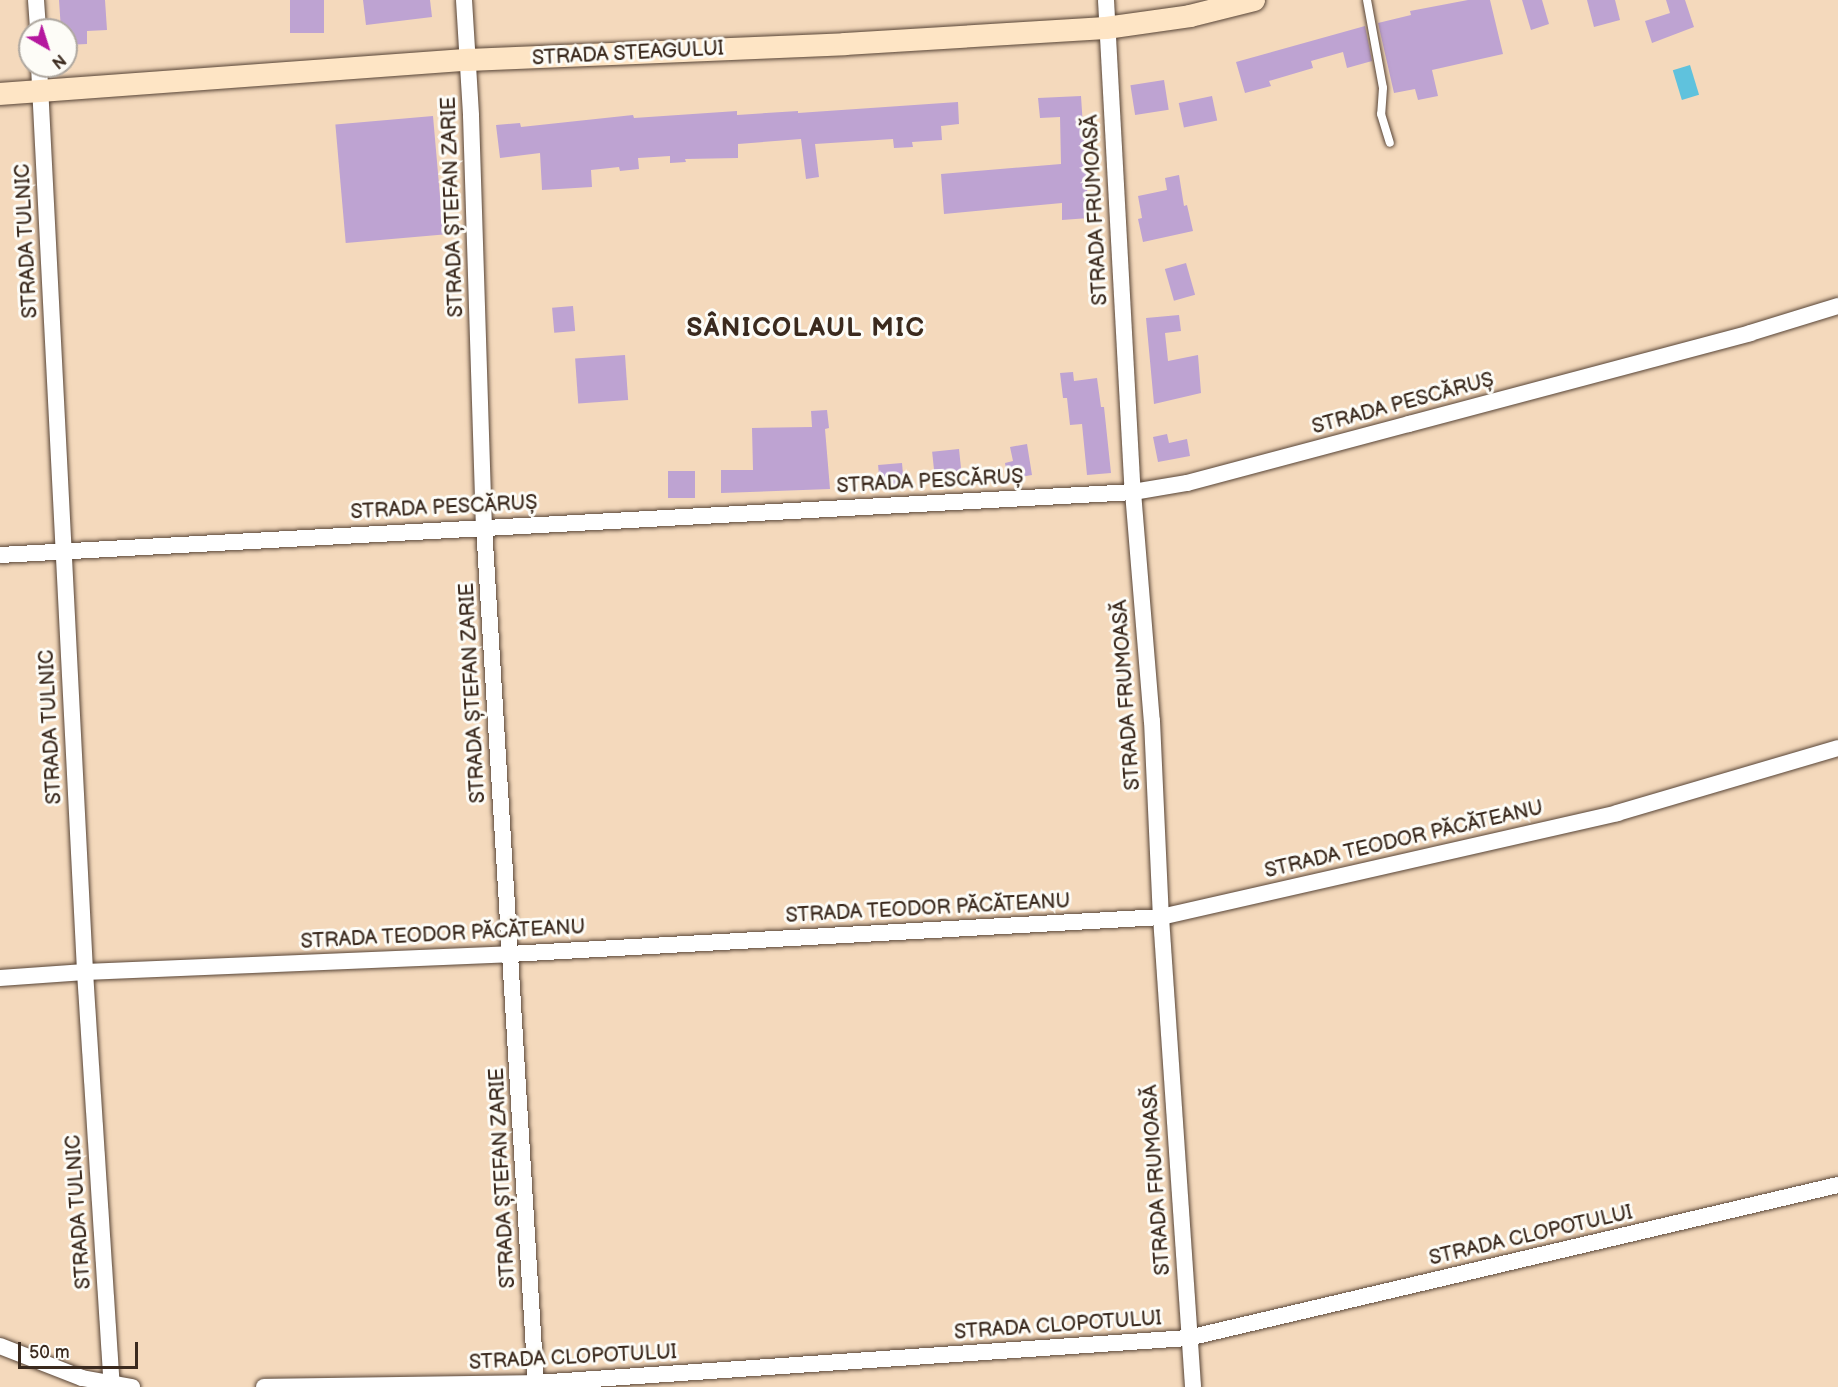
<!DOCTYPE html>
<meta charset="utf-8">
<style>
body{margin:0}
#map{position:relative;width:1838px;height:1387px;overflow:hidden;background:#f4d9bc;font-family:"Balsamiq Sans",sans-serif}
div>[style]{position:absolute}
.water>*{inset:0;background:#5fc2dd;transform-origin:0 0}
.building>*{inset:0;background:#bea3d2;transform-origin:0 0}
.roads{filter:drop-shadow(0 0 2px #574436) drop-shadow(0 0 2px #574436)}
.service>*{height:8px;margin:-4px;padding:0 4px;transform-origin:4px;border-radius:4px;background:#fff}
.minor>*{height:16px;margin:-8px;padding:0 8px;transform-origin:8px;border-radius:8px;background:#fff}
.secondary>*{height:22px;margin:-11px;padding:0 11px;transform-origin:11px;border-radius:11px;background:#fee5c5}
span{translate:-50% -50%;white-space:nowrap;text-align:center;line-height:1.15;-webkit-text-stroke:6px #fdfcf7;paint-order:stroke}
.street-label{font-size:20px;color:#3b2a1e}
.district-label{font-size:26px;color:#3b2a1e;font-weight:700;letter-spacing:1.5px}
.north{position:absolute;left:18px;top:18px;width:60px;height:60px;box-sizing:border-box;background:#fdfcf7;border:2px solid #afa8a0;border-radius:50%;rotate:141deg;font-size:16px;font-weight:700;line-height:24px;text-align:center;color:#3b2a1e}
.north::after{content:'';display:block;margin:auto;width:21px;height:27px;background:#b5179e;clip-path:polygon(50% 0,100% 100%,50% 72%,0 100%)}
.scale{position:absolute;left:18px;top:1342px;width:120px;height:27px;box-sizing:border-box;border:3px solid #3b2a1e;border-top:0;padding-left:8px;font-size:18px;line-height:21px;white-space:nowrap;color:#3b2a1e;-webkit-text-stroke:4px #fdfcf7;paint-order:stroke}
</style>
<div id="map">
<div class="water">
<i style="left:1690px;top:65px;width:31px;height:18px;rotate:73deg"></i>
</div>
<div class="building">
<i style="clip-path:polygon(59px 0,105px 0,107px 30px,87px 31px,87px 44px,66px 45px,66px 30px,61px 30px)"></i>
<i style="left:290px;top:0;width:34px;height:33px"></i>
<i style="clip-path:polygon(363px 0,430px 0,432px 17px,366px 25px)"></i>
<i style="clip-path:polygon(1468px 0,1490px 0,1503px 54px,1432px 70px,1438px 96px,1418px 100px,1415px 89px,1394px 93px,1378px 23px,1411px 15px,1410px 11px)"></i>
<i style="clip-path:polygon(1522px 0,1542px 0,1549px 24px,1531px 30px)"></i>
<i style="clip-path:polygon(1587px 0,1615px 0,1620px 20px,1594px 27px)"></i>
<i style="clip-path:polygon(1666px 0,1685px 0,1694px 27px,1652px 43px,1645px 21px,1670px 13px)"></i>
<i style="clip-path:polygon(1365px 26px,1372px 61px,1347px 68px,1343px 52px,1311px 61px,1313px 68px,1269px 81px,1271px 86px,1245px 93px,1236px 62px)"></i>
<i style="left:1164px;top:80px;width:30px;height:34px;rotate:81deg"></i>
<i style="clip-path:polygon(1081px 96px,1089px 218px,1062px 220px,1062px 203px,944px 214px,941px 174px,1061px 164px,1060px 117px,1040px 118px,1038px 98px)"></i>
<i style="left:1212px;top:96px;width:25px;height:34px;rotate:78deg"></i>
<i style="clip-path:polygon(958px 102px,959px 124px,941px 126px,942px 140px,912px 142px,913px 147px,894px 148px,893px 139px,815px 144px,819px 177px,806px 179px,801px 139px,738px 144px,738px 158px,685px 159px,686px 162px,670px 163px,670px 156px,638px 158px,639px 169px,620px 171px,619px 167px,591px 170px,592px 187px,542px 190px,540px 153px,500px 158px,496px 125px,520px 123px,521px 127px,633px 115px,634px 118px,737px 111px,737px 115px,798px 111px,798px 113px)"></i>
<i style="left:433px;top:116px;width:119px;height:98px;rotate:85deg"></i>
<i style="clip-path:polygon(1179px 175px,1184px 206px,1187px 205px,1193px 231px,1143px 242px,1138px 219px,1142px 218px,1138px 196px,1167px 190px,1165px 178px)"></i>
<i style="left:1186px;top:263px;width:33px;height:22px;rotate:74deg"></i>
<i style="left:573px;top:306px;width:25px;height:21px;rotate:85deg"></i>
<i style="clip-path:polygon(1179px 315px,1181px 331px,1165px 333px,1168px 361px,1198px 355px,1201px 393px,1154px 404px,1146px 318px)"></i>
<i style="left:625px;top:355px;width:45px;height:50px;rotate:86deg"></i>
<i style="clip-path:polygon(1073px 372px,1074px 381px,1097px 378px,1101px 407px,1104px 407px,1111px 473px,1087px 475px,1082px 424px,1070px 425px,1067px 398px,1063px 398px,1060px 373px)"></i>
<i style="clip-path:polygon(827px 410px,829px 428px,825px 429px,830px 489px,721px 493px,721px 470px,753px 470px,752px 428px,812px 427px,811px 411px)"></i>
<i style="clip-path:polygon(1167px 434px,1169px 443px,1187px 439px,1190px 456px,1158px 462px,1153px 437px)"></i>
<i style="clip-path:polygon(1027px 444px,1032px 475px,1008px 479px,1005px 463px,1013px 461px,1010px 447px)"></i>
<i style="left:959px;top:449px;width:30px;height:27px;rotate:84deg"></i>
<i style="left:902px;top:463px;width:23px;height:24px;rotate:85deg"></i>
<i style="left:668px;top:471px;width:27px;height:27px"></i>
</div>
<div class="roads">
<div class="service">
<i style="left:1367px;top:0;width:89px;rotate:79.7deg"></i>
<i style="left:1383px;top:88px;width:26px;rotate:94deg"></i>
<i style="left:1381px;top:114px;width:30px;rotate:73deg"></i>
</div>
<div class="minor">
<i style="left:36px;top:0;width:30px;rotate:86deg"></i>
<i style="left:464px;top:0;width:116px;rotate:86.5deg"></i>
<i style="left:471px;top:116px;width:410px;rotate:88.2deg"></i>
<i style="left:484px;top:526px;width:859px;rotate:86.53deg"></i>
<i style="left:1106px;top:0;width:493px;rotate:86.9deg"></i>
<i style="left:1133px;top:492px;width:230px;rotate:85.3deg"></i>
<i style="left:1152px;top:721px;width:196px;rotate:87.4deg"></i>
<i style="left:1161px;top:917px;width:471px;rotate:86.1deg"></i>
<i style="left:39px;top:66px;width:907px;rotate:87.09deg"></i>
<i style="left:85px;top:972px;width:414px;rotate:86.3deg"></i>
<i style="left:0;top:555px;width:1135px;rotate:-3.18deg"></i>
<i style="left:1133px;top:492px;width:55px;rotate:-9.5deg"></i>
<i style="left:1187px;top:483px;width:230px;rotate:-14.9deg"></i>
<i style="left:1409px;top:424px;width:353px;rotate:-14.9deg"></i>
<i style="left:1750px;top:333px;width:92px;rotate:-17.1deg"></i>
<i style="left:0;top:978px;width:85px;rotate:-4deg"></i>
<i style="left:85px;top:972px;width:425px;rotate:-2.4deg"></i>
<i style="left:510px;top:954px;width:652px;rotate:-3.25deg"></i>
<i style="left:1161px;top:917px;width:468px;rotate:-12.8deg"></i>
<i style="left:1617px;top:813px;width:230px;rotate:-16.4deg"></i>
<i style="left:0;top:1346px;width:88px;rotate:21.3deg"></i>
<i style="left:82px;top:1378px;width:51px;rotate:10.2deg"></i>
<i style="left:264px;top:1387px;width:272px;rotate:-0.8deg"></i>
<i style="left:536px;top:1383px;width:654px;rotate:-3.95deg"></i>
<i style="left:1188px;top:1338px;width:668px;rotate:-13.25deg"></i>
</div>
<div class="secondary">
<i style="left:0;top:94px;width:469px;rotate:-4.2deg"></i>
<i style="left:468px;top:60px;width:377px;rotate:-2.4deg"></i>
<i style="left:845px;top:44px;width:261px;rotate:-3.5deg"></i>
<i style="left:1106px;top:28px;width:85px;rotate:-8.1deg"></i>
<i style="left:1190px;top:16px;width:66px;rotate:-14deg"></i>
</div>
</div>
<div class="street-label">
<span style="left:628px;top:54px;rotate:-3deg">STRADA STEAGULUI</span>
<span style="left:453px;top:207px;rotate:-92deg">STRADA ȘTEFAN ZARIE</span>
<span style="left:1096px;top:210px;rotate:-93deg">STRADA FRUMOASĂ</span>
<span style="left:27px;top:241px;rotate:-93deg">STRADA TULNIC</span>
<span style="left:1403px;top:404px;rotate:-15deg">STRADA PESCĂRUȘ</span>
<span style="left:930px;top:482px;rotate:-3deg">STRADA PESCĂRUȘ</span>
<span style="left:444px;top:508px;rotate:-3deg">STRADA PESCĂRUȘ</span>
<span style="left:473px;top:693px;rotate:-93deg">STRADA ȘTEFAN ZARIE</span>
<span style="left:1127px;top:695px;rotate:-94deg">STRADA FRUMOASĂ</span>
<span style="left:51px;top:727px;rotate:-93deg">STRADA TULNIC</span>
<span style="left:1404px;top:840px;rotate:-13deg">STRADA TEODOR PĂCĂTEANU</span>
<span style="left:928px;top:909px;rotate:-3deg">STRADA TEODOR PĂCĂTEANU</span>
<span style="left:443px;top:935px;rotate:-3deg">STRADA TEODOR PĂCĂTEANU</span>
<span style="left:503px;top:1178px;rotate:-93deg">STRADA ȘTEFAN ZARIE</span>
<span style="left:1157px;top:1180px;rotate:-94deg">STRADA FRUMOASĂ</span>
<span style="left:79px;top:1212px;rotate:-94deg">STRADA TULNIC</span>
<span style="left:1531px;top:1236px;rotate:-13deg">STRADA CLOPOTULUI</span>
<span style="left:1058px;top:1326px;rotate:-4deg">STRADA CLOPOTULUI</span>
<span style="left:573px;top:1358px;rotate:-3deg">STRADA CLOPOTULUI</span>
</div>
<div class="district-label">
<span style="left:806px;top:329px">SÂNICOLAUL MIC</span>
</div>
<div class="north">N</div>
<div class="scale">50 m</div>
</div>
